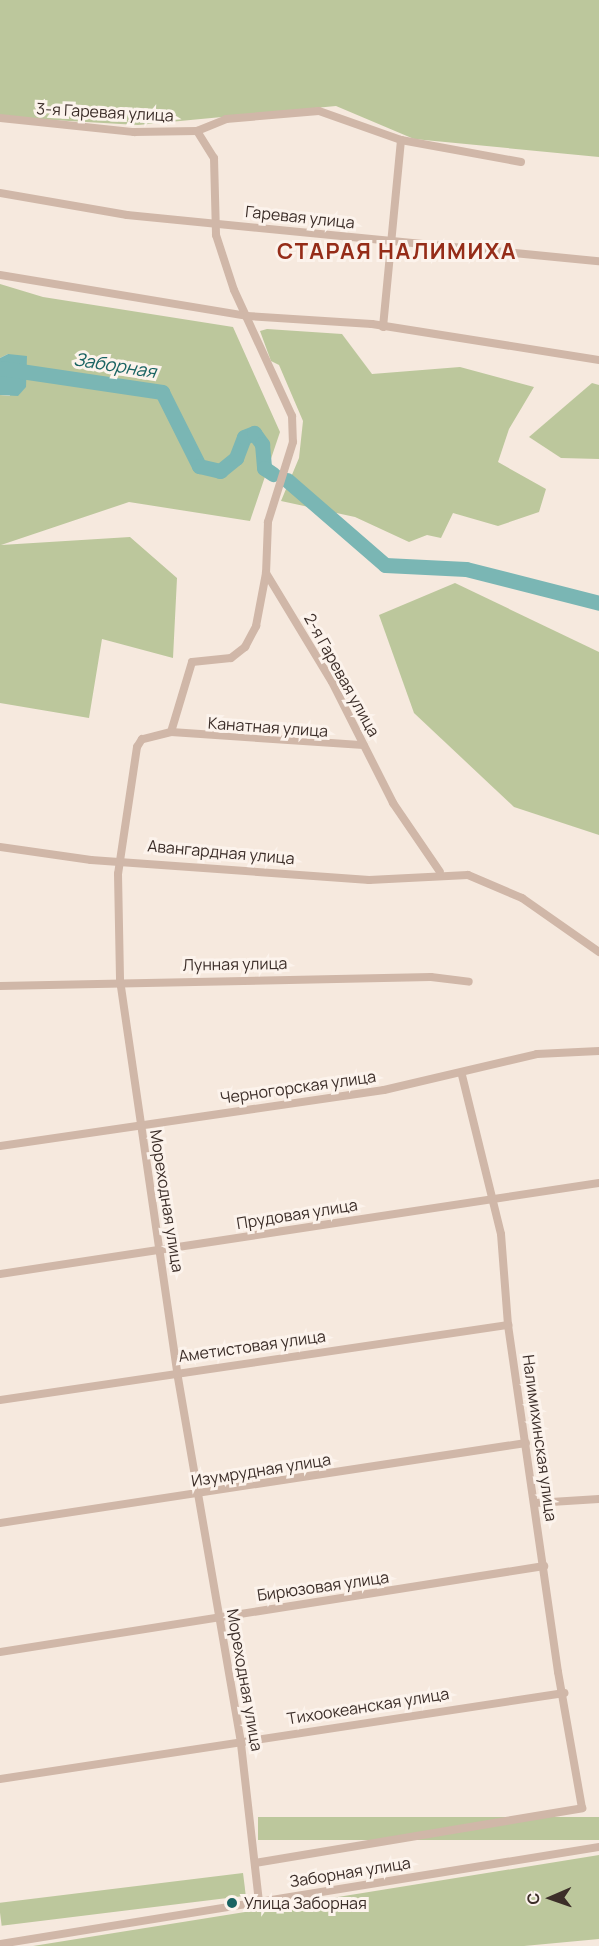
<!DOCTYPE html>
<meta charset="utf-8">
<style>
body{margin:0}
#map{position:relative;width:599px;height:1946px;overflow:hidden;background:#f6e9de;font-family:Manrope,sans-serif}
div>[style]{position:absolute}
.green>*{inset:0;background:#bcc79c;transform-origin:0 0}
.water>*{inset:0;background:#7ab6b4}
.river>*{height:15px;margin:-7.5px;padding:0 7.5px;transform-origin:7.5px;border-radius:7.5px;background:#7ab6b4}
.minor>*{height:8px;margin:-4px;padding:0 4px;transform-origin:4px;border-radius:4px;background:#d0b7a8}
.dots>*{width:16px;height:16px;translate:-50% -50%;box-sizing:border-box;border:3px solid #fcf3ec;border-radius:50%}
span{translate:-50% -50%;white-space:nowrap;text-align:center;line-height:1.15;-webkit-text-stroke:6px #fcf3ec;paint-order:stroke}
.street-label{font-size:16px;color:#3c2e29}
.poi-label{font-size:16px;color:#3c2e29}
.left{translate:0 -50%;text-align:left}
.water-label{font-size:18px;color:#196362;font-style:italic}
.district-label{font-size:22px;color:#952c18;font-weight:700;letter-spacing:1.5px}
.north{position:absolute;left:521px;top:1868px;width:60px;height:60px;-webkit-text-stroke:4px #fcf3ec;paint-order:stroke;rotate:268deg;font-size:16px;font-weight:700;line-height:24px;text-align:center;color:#3c2e29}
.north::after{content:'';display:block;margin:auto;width:21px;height:27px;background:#3c2e29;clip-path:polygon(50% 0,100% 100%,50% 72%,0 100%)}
</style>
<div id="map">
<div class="green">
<i style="clip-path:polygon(0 0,599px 0,599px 157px,414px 139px,336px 106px,138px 125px,0 117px)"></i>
<i style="clip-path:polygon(0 284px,43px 297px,233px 327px,280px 432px,250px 521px,129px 502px,1px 545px,130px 537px,177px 578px,173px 658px,102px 639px,89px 718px,0 703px,0 395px,10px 396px,8px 354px,0 358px)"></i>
<i style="clip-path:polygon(267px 329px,342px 334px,372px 374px,460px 367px,534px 387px,509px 429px,498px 462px,546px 489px,539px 512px,498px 526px,453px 513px,441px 538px,427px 535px,409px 542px,355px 517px,281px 501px,299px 458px,303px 421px,279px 365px,271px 361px,260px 331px)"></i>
<i style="clip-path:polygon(592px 383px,599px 385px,599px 459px,561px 458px,529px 437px)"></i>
<i style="clip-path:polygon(455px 583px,599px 652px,599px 835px,514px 807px,414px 713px,379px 615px)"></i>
<i style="left:599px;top:1817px;width:23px;height:341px;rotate:90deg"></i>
<i style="clip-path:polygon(599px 1855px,599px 1939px,524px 1946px,33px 1946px)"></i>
<i style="left:243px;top:1873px;width:23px;height:246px;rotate:83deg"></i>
</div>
<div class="water">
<i style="clip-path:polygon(8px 354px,27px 356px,26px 387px,18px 396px,0 395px,0 358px)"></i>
</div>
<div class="river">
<i style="left:0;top:368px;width:164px;rotate:8.4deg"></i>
<i style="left:162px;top:392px;width:83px;rotate:63.4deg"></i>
<i style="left:199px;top:466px;width:22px;rotate:13deg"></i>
<i style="left:220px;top:471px;width:21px;rotate:-39deg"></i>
<i style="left:236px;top:458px;width:22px;rotate:-69deg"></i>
<i style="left:244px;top:437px;width:11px;rotate:-22deg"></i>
<i style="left:254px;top:433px;width:14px;rotate:54deg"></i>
<i style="left:262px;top:444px;width:24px;rotate:85deg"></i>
<i style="left:264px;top:468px;width:11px;rotate:34deg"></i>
<i style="left:287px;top:480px;width:130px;rotate:40.9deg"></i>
<i style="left:385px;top:565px;width:81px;rotate:2.8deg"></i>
<i style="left:466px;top:569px;width:137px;rotate:14.3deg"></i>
</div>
<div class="minor">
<i style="left:0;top:118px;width:135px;rotate:6deg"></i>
<i style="left:134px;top:132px;width:63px;rotate:-0.9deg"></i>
<i style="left:197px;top:131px;width:31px;rotate:-22deg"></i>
<i style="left:226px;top:119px;width:93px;rotate:-4.9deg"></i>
<i style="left:319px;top:111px;width:87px;rotate:19.5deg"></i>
<i style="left:401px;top:140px;width:122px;rotate:10.4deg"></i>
<i style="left:197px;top:131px;width:32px;rotate:58deg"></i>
<i style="left:214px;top:158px;width:77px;rotate:88.5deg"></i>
<i style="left:216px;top:235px;width:58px;rotate:71.9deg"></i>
<i style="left:234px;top:290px;width:139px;rotate:65.3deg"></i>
<i style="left:292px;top:416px;width:26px;rotate:88deg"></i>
<i style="left:293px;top:442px;width:84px;rotate:107.4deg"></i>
<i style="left:268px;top:522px;width:51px;rotate:92.2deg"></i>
<i style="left:266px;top:573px;width:127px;rotate:58.8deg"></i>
<i style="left:332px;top:682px;width:136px;rotate:63.2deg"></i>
<i style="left:393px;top:803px;width:83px;rotate:55.7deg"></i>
<i style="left:0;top:193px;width:129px;rotate:9.8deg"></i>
<i style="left:127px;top:215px;width:474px;rotate:5.6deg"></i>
<i style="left:0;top:275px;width:250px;rotate:9.4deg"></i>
<i style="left:247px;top:316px;width:125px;rotate:3.7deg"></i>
<i style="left:372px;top:324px;width:230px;rotate:9deg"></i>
<i style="left:383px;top:327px;width:188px;rotate:-84.5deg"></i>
<i style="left:171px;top:732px;width:30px;rotate:166deg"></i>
<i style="left:142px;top:739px;width:9px;rotate:122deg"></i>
<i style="left:137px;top:747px;width:128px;rotate:98.5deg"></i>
<i style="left:118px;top:874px;width:106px;rotate:88.9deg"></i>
<i style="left:120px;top:980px;width:396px;rotate:81.7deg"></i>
<i style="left:177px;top:1372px;width:377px;rotate:80.2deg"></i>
<i style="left:241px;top:1744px;width:159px;rotate:83.5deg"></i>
<i style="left:171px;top:732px;width:73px;rotate:-73.3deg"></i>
<i style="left:192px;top:662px;width:39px;rotate:-6deg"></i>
<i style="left:231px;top:658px;width:18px;rotate:-38deg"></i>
<i style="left:245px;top:647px;width:24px;rotate:-62deg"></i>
<i style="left:256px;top:626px;width:54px;rotate:-79.3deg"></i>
<i style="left:171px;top:732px;width:193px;rotate:3.9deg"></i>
<i style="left:0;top:847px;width:92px;rotate:8.1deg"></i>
<i style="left:91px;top:860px;width:279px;rotate:4.1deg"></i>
<i style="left:369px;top:880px;width:99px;rotate:-2.9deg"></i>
<i style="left:468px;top:875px;width:59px;rotate:23.1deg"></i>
<i style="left:522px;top:898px;width:94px;rotate:35deg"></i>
<i style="left:0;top:986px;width:431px;rotate:-1.2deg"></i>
<i style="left:431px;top:977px;width:38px;rotate:7deg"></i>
<i style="left:0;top:1146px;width:388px;rotate:-8.3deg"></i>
<i style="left:384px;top:1090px;width:157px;rotate:-13.2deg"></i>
<i style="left:537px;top:1054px;width:62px;rotate:-2.8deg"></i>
<i style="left:0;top:1274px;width:606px;rotate:-8.64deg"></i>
<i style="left:0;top:1400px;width:514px;rotate:-8.4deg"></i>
<i style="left:535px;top:1503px;width:64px;rotate:-3.6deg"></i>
<i style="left:0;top:1523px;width:532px;rotate:-8.65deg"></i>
<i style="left:0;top:1652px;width:551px;rotate:-8.98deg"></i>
<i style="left:0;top:1779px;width:571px;rotate:-8.67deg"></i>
<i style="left:255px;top:1863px;width:332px;rotate:-9.5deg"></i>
<i style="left:582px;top:1808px;width:138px;rotate:-100deg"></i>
<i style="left:558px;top:1672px;width:351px;rotate:-98.2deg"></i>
<i style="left:508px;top:1325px;width:91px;rotate:-94.4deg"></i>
<i style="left:501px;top:1234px;width:164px;rotate:-103.8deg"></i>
<i style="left:0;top:1944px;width:607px;rotate:-9.2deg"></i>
</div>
<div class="dots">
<i style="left:232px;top:1903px;background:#196362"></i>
</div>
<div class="street-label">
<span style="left:105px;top:112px;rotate:3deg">3-я Гаревая улица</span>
<span style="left:300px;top:217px;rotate:6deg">Гаревая улица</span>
<span style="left:342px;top:675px;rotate:61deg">2-я Гаревая улица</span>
<span style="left:268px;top:727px;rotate:4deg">Канатная улица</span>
<span style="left:221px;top:852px;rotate:5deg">Авангардная улица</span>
<span style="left:235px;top:964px;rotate:-1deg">Лунная улица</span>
<span style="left:298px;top:1087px;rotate:-8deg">Черногорская улица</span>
<span style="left:167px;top:1201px;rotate:81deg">Мореходная улица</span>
<span style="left:297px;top:1214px;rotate:-9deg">Прудовая улица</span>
<span style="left:252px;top:1346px;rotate:-8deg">Аметистовая улица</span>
<span style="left:540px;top:1438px;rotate:82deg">Налимихинская улица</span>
<span style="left:261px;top:1470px;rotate:-9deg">Изумрудная улица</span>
<span style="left:323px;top:1586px;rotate:-8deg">Бирюзовая улица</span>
<span style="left:245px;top:1680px;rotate:80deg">Мореходная улица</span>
<span style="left:368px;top:1706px;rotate:-9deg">Тихоокеанская улица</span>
<span style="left:350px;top:1872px;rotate:-9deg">Заборная улица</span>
</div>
<div class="poi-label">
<span class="left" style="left:244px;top:1903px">Улица Заборная</span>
</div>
<div class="water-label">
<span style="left:115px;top:365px;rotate:9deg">Заборная</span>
</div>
<div class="district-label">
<span style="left:397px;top:252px">СТАРАЯ НАЛИМИХА</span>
</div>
<div class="north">С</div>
</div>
